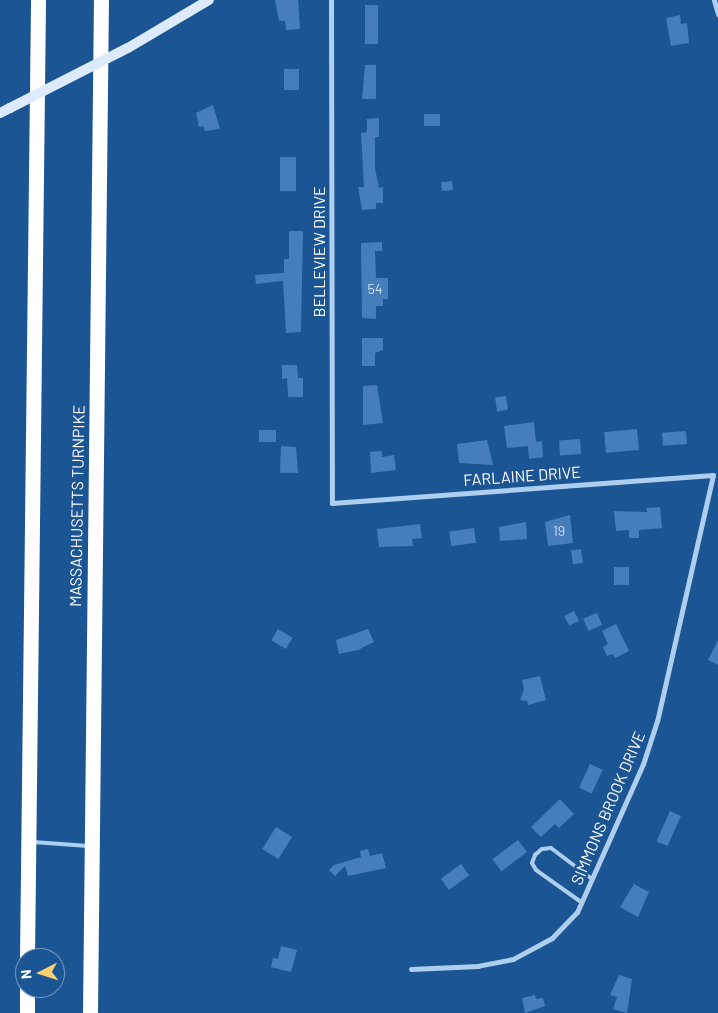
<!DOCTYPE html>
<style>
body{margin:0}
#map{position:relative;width:718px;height:1013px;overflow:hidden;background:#1c5594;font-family:Barlow,sans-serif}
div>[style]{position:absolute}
.building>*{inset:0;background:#457ebb;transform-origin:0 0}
.service>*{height:4px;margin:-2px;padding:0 2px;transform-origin:2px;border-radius:2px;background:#aeceef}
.minor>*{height:5px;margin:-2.5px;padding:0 2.5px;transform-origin:2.5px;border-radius:2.5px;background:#aeceef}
.secondary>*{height:10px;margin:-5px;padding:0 5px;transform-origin:5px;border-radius:5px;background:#dceafb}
.motorway>*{height:15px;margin:-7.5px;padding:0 7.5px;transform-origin:7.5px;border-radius:7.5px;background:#fff}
.secondary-bridge>*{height:10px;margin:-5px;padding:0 5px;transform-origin:5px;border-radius:5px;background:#dceafb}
span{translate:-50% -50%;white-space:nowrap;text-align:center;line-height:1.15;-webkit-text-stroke:5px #1c5594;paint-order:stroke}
.number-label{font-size:14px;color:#d0dfee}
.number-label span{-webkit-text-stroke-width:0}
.street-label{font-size:16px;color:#fff}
.north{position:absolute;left:15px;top:948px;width:50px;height:50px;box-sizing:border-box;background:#1c5594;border:1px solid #7799bf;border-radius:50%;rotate:265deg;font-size:14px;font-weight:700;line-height:20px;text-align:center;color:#fff}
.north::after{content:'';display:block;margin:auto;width:18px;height:22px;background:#ffd06d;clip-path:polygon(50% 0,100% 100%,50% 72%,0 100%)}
</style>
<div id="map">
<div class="building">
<i style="clip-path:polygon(275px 0,298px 0,300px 29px,286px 30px,285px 21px,279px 21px)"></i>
<i style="left:365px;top:5px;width:13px;height:39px"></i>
<i style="clip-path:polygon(680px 15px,681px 24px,687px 23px,689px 43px,671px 46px,666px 18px)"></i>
<i style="clip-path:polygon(365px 65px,376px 65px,376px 99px,362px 99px)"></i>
<i style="left:284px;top:69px;width:15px;height:21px"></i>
<i style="clip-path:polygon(213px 105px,220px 129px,205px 131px,203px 126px,199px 127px,196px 113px)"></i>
<i style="left:424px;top:114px;width:16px;height:12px"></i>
<i style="clip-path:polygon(379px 118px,379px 137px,375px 137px,375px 168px,379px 188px,383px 187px,383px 203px,376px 203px,376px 209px,362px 210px,358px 187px,364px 187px,361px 133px,367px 132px,367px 119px)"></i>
<i style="left:280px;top:157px;width:16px;height:34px"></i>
<i style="left:452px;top:181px;width:9px;height:11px;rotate:84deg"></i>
<i style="clip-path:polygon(289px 231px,303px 231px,301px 332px,286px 333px,283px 281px,256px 284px,255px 275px,284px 273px,284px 259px,289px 259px)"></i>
<i style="clip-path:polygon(382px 242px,382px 251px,375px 251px,376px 278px,388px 278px,388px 299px,383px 299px,383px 306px,376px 306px,376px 319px,362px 318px,361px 243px)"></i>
<i style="clip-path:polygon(362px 338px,383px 338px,383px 350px,375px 353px,375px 366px,362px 366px)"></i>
<i style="clip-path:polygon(282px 365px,297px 365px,298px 378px,303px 378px,303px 397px,288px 397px,287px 378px,282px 379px)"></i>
<i style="clip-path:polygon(377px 385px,383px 423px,363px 425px,363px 386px)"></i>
<i style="left:506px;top:396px;width:14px;height:11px;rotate:82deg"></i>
<i style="clip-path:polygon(534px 422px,536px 442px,542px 441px,543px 457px,529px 459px,528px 446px,507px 448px,504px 426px)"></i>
<i style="left:637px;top:429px;width:21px;height:33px;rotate:85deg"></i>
<i style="left:259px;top:430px;width:17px;height:12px"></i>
<i style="left:686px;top:431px;width:13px;height:24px;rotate:86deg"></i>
<i style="left:580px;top:439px;width:15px;height:21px;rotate:86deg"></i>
<i style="clip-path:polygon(487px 440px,493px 465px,459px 463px,457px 444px)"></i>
<i style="clip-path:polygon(281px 446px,296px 447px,298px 473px,280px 473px)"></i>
<i style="clip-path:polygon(382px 451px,382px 457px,394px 455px,396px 470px,371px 473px,370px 452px)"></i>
<i style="clip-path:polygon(660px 507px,662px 528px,639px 530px,639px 538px,629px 538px,629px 530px,616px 531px,614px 511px,647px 512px,646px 508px)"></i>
<i style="clip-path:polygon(570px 515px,573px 543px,548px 546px,545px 522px)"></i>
<i style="clip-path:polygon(526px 522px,527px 539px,500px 541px,499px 527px)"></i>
<i style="clip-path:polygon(420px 524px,422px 538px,412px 539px,413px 546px,379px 547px,377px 529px)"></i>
<i style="left:474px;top:528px;width:15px;height:25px;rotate:82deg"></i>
<i style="left:581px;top:549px;width:14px;height:10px;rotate:82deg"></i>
<i style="left:629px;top:567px;width:18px;height:15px;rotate:90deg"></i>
<i style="left:574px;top:611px;width:11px;height:11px;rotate:63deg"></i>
<i style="left:597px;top:613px;width:13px;height:15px;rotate:67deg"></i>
<i style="clip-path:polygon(616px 624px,629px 651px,615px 658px,613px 654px,607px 656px,603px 647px,608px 644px,602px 631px)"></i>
<i style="left:278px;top:629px;width:17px;height:13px;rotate:31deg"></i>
<i style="clip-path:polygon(368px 629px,374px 642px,358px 650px,339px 654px,336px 640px)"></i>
<i style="clip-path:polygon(718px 640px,718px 665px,708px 660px)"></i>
<i style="clip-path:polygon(540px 676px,546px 700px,528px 705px,527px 701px,520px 700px,524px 689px,522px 680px)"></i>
<i style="left:590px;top:764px;width:14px;height:26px;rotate:25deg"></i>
<i style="clip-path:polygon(560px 799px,574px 814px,559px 828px,555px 824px,541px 837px,531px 827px)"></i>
<i style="left:670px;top:811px;width:12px;height:33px;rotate:24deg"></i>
<i style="left:276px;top:827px;width:19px;height:26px;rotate:32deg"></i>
<i style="left:518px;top:840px;width:15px;height:32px;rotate:53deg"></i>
<i style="clip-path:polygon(368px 849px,370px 856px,382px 853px,386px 868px,348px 876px,345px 866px,335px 876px,329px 870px,334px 865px,361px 857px,360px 851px)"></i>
<i style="left:461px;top:864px;width:14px;height:25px;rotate:54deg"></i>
<i style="clip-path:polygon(634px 884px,649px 892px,638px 917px,620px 907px)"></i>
<i style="clip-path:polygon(281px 946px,297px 950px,291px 972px,271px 967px,273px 958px,278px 959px)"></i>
<i style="clip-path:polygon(619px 975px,632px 979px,627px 1013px,613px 1009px,617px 997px,610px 995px)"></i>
<i style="clip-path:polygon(535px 995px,536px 999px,543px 998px,545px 1006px,525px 1013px,522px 998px)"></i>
</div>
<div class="service">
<i style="left:33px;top:842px;width:55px;rotate:4.2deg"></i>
<i style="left:581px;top:902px;width:55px;rotate:-144.6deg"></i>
<i style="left:536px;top:870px;width:8px;rotate:-120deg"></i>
<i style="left:532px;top:863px;width:9px;rotate:-69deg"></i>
<i style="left:535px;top:855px;width:9px;rotate:-41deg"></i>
<i style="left:542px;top:849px;width:9px;rotate:-6deg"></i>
<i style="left:551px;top:848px;width:51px;rotate:37.1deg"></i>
</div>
<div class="minor">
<i style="left:331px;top:0;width:503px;rotate:89.89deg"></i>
<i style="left:332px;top:503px;width:382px;rotate:-4.2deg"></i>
<i style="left:713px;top:475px;width:252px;rotate:102.8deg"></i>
<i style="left:657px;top:721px;width:45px;rotate:108deg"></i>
<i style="left:643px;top:764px;width:162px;rotate:114deg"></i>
<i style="left:577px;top:912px;width:36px;rotate:134deg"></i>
<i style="left:552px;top:938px;width:44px;rotate:151.7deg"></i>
<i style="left:513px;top:959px;width:36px;rotate:169deg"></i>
<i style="left:478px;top:966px;width:67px;rotate:177.4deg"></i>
<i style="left:714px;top:0;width:15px;rotate:74deg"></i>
</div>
<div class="secondary">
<i style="left:128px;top:48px;width:94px;rotate:-30.7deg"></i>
<i style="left:0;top:113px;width:11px;rotate:-27deg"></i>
</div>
<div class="motorway">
<i style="left:27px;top:958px;width:958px;rotate:-89.34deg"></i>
<i style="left:27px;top:1013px;width:25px;rotate:-90deg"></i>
<i style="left:90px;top:1013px;width:1013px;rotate:-89.38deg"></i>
</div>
<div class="secondary-bridge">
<i style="left:10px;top:108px;width:132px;rotate:-27deg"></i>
</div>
<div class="number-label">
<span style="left:375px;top:289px">54</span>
<span style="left:559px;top:531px">19</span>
</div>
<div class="street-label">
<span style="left:319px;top:252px;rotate:-90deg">BELLEVIEW DRIVE</span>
<span style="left:522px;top:476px;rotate:-4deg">FARLAINE DRIVE</span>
<span style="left:77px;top:506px;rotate:-89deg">MASSACHUSETTS TURNPIKE</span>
<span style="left:608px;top:808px;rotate:-67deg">SIMMONS BROOK DRIVE</span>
</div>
<div class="north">N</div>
</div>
